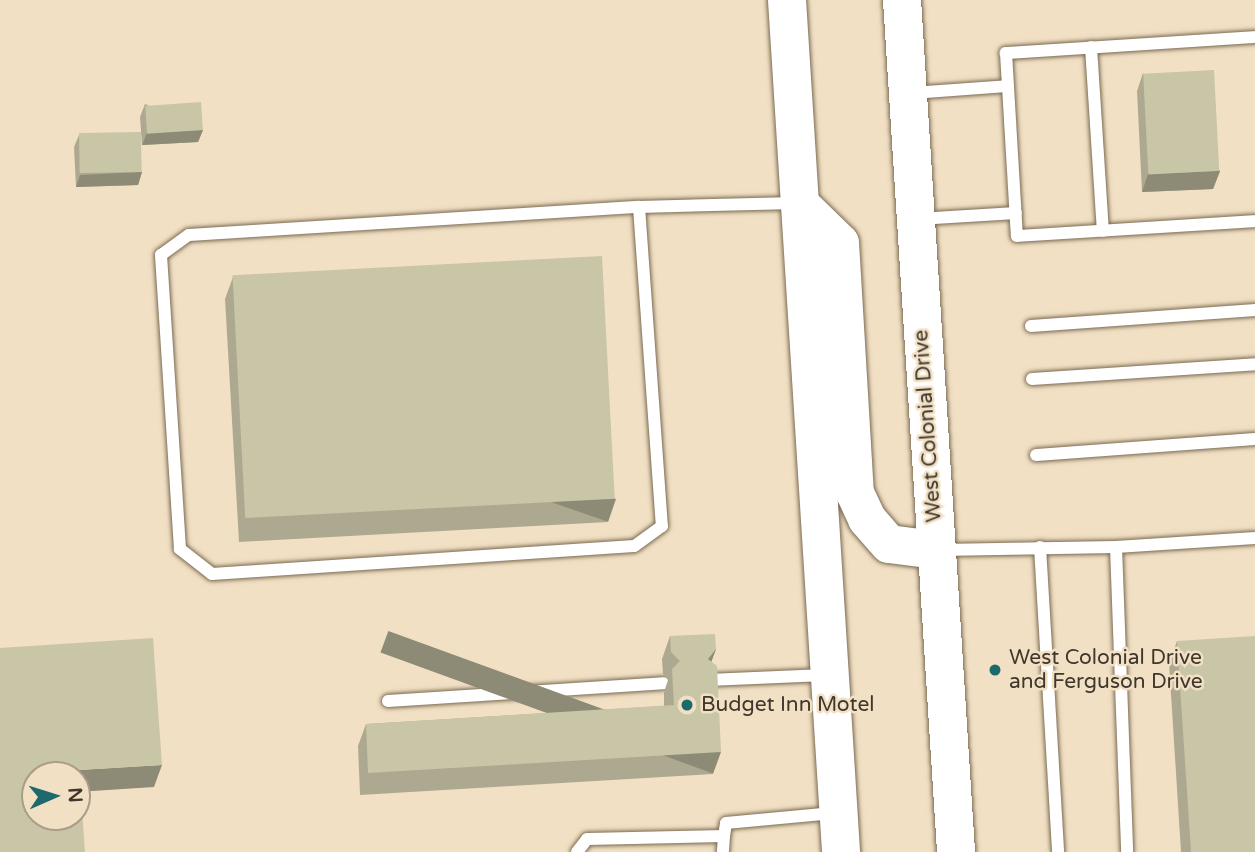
<!DOCTYPE html>
<style>
body{margin:0}
#map{position:relative;width:1255px;height:852px;overflow:hidden;background:#f2e0c4;font-family:"Varela Round",sans-serif}
div>[style]{position:absolute}
.roads{filter:drop-shadow(0 0 2px #7a6a52) drop-shadow(0 0 2px #7a6a52)}
.service>*{height:12px;margin:-6px;padding:0 6px;transform-origin:6px;border-radius:6px;background:#fff}
.trunk>*{height:38px;margin:-19px;padding:0 19px;transform-origin:19px;border-radius:19px;background:#fff}
.wall>*{inset:0;background:#ada990}
.shaded-wall>*{inset:0;background:#8d8a75;transform-origin:0 0}
.building>*{inset:0;background:#c9c5a7;transform-origin:0 0}
.dots>*{width:19px;height:19px;translate:-50% -50%;box-sizing:border-box;border:4px solid #f2e0c4;border-radius:50%}
span{translate:-50% -50%;white-space:nowrap;text-align:center;line-height:1.15;-webkit-text-stroke:5px #f2e0c4;paint-order:stroke}
.street-label{font-size:21px;color:#3f372d}
.poi-label{font-size:21px;color:#3f372d}
.left{translate:0 -50%;text-align:left}
.north{position:absolute;left:21px;top:761px;width:70px;height:70px;box-sizing:border-box;background:#f2e0c4;border:2px solid #aa9c88;border-radius:50%;rotate:87deg;font-size:19px;font-weight:700;line-height:28px;text-align:center;color:#3f372d}
.north::after{content:'';display:block;margin:auto;width:24px;height:32px;background:#1d6a6d;clip-path:polygon(50% 0,100% 100%,50% 72%,0 100%)}
</style>
<div id="map">
<div class="roads">
<div class="service">
<i style="left:1255px;top:37px;width:250px;rotate:176.3deg"></i>
<i style="left:1006px;top:53px;width:183px;rotate:86.6deg"></i>
<i style="left:1017px;top:236px;width:238px;rotate:-3.6deg"></i>
<i style="left:1091px;top:47px;width:184px;rotate:86.3deg"></i>
<i style="left:911px;top:93px;width:97px;rotate:-4.1deg"></i>
<i style="left:639px;top:207px;width:320px;rotate:85.9deg"></i>
<i style="left:662px;top:526px;width:34px;rotate:144deg"></i>
<i style="left:634px;top:546px;width:423px;rotate:176.2deg"></i>
<i style="left:212px;top:574px;width:41px;rotate:-142deg"></i>
<i style="left:180px;top:549px;width:295px;rotate:-93.7deg"></i>
<i style="left:161px;top:255px;width:34px;rotate:-36deg"></i>
<i style="left:189px;top:235px;width:451px;rotate:-3.6deg"></i>
<i style="left:639px;top:207px;width:157px;rotate:-1.5deg"></i>
<i style="left:918px;top:219px;width:98px;rotate:-3.5deg"></i>
<i style="left:1031px;top:326px;width:225px;rotate:-4.1deg"></i>
<i style="left:1032px;top:379px;width:224px;rotate:-3.8deg"></i>
<i style="left:1036px;top:455px;width:220px;rotate:-4.2deg"></i>
<i style="left:1040px;top:547px;width:306px;rotate:86.6deg"></i>
<i style="left:1116px;top:547px;width:305px;rotate:87.9deg"></i>
<i style="left:940px;top:550px;width:176px;rotate:-1deg"></i>
<i style="left:1116px;top:547px;width:139px;rotate:-3.7deg"></i>
<i style="left:708px;top:680px;width:117px;rotate:-2.4deg"></i>
<i style="left:388px;top:701px;width:276px;rotate:-3.7deg"></i>
<i style="left:724px;top:836px;width:13px;rotate:-81deg"></i>
<i style="left:726px;top:823px;width:108px;rotate:-5.3deg"></i>
<i style="left:577px;top:852px;width:16px;rotate:-52deg"></i>
<i style="left:587px;top:839px;width:137px;rotate:-1.3deg"></i>
<i style="left:724px;top:836px;width:16px;rotate:94deg"></i>
</div>
<div class="trunk">
<i style="left:787px;top:0;width:854px;rotate:86.37deg"></i>
<i style="left:902px;top:0;width:854px;rotate:86.37deg"></i>
<i style="left:799px;top:203px;width:57px;rotate:44.3deg"></i>
<i style="left:840px;top:243px;width:250px;rotate:86.6deg"></i>
<i style="left:855px;top:493px;width:29px;rotate:65deg"></i>
<i style="left:867px;top:519px;width:33px;rotate:49deg"></i>
<i style="left:889px;top:544px;width:47px;rotate:7.3deg"></i>
</div>
</div>
<div class="wall">
<i style="clip-path:polygon(1143px 73px,1220px 171px,1213px 189px,1142px 192px,1137px 91px)"></i>
<i style="clip-path:polygon(145px 104px,203px 130px,198px 142px,142px 145px,140px 117px)"></i>
<i style="clip-path:polygon(79px 135px,142px 172px,138px 185px,76px 187px,74px 147px)"></i>
<i style="clip-path:polygon(233px 277px,608px 522px,239px 542px,225px 299px)"></i>
<i style="clip-path:polygon(670px 636px,716px 649px,711px 662px,713px 774px,360px 795px,358px 746px,366px 724px,664px 706px,664px 692px,668px 680px,663px 674px,662px 659px)"></i>
<i style="clip-path:polygon(1177px 641px,1255px 852px,1181px 852px,1169px 663px)"></i>
</div>
<div class="shaded-wall">
<i style="clip-path:polygon(203px 130px,198px 142px,142px 145px,147px 133px)"></i>
<i style="clip-path:polygon(1220px 171px,1213px 189px,1142px 192px,1148px 174px)"></i>
<i style="clip-path:polygon(142px 172px,138px 185px,76px 187px,80px 175px)"></i>
<i style="left:616px;top:499px;width:24px;height:370px;rotate:109deg"></i>
<i style="clip-path:polygon(716px 649px,708px 671px,708px 659px)"></i>
<i style="left:721px;top:752px;width:23px;height:354px;rotate:110deg"></i>
<i style="clip-path:polygon(162px 765px,154px 787px,77px 792px,79px 770px)"></i>
</div>
<div class="building">
<i style="left:1214px;top:70px;width:101px;height:71px;rotate:87deg"></i>
<i style="left:201px;top:102px;width:28px;height:56px;rotate:86deg"></i>
<i style="left:141px;top:132px;width:40px;height:62px;rotate:89deg"></i>
<i style="left:602px;top:256px;width:243px;height:370px;rotate:87deg"></i>
<i style="clip-path:polygon(715px 634px,716px 649px,708px 659px,717px 666px,721px 752px,368px 773px,366px 724px,674px 705px,672px 669px,680px 661px,671px 652px,670px 636px)"></i>
<i style="clip-path:polygon(1255px 636px,1255px 852px,1191px 852px,1177px 641px)"></i>
<i style="clip-path:polygon(evenodd,153px 638px,162px 765px,79px 770px,85px 852px,0 852px,0 648px,153px 638px,35px 775px,77px 775px,77px 817px,35px 817px,35px 775px)"></i>
</div>
<div class="dots">
<i style="left:995px;top:670px;background:#1d6a6d"></i>
<i style="left:687px;top:705px;background:#1d6a6d"></i>
</div>
<div class="street-label">
<span style="left:928px;top:426px;rotate:-94deg">West Colonial Drive</span>
</div>
<div class="poi-label">
<span class="left" style="left:1009px;top:670px">West Colonial Drive<br>and Ferguson Drive</span>
<span class="left" style="left:701px;top:705px">Budget Inn Motel</span>
</div>
<div class="north">N</div>
</div>
